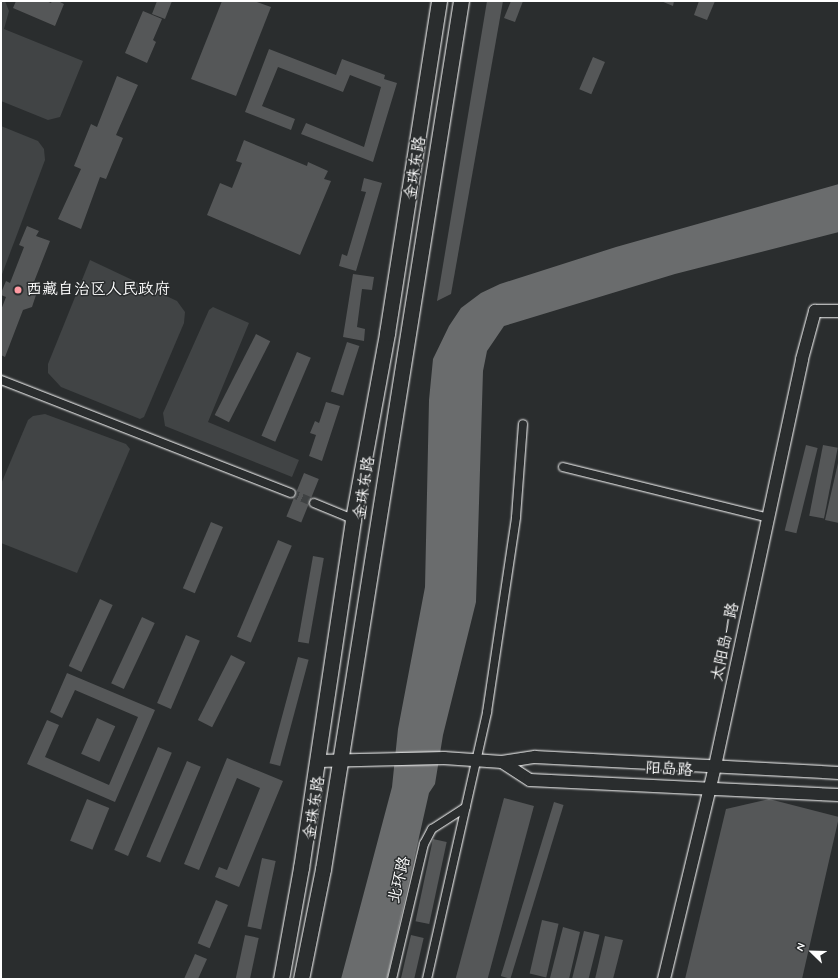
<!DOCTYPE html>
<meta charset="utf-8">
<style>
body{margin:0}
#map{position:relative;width:840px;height:980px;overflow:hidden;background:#2a2d2e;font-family:Mynerve,"LXGW WenKai TC",sans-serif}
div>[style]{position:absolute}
.green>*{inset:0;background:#414445}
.water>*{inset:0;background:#6a6c6d}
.building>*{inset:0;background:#555758;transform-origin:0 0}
.street-tunnel>*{height:8px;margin-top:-4px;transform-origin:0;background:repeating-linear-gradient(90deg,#3f4243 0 8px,transparent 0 12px)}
.roads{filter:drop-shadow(0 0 1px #fff) drop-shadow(0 0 1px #fff)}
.street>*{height:8px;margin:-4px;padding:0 4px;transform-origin:4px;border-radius:4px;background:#2a2d2e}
.secondary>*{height:12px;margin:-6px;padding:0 6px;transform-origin:6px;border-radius:6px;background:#2a2d2e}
.highway>*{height:15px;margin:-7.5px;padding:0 7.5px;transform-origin:7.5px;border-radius:7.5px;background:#2a2d2e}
.dots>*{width:11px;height:11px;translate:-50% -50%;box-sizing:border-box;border:2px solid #2a2d2e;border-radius:50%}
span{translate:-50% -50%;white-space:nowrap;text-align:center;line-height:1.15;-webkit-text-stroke:3px #2a2d2e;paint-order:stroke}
.street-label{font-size:16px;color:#fff}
.poi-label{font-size:16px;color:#fff}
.left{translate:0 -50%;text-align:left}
.frame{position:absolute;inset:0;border:2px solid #fff;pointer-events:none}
.north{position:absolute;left:792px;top:932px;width:40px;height:40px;-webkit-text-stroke:3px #2a2d2e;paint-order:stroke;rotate:293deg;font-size:11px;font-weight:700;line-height:16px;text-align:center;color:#fff}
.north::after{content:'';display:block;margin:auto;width:14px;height:18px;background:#fff;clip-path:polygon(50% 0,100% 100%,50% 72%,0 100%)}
</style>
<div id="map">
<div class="green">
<i style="clip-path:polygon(1px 1px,5px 1px,9px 11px,4px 29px,83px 61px,60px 117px,48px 120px,1px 101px)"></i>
<i style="clip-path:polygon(1px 126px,38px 141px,44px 149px,45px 160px,1px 277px)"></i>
<i style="clip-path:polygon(90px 260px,177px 301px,185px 312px,184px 323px,144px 417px,140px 419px,61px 387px,48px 373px,48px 364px)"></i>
<i style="clip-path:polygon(213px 307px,249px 323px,208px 422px,299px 460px,292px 477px,165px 426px,163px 413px,209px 310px)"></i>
<i style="clip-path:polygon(45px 414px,126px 444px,130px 449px,77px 573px,1px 543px,1px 484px,28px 420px,33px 416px)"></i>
</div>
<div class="water">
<i style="clip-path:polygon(839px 184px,839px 232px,675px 274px,504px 326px,487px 351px,483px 371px,476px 602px,443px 735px,435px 784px,429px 793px,387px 979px,341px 979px,392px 787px,398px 729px,425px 587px,429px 400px,433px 359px,449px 326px,461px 308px,481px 293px,500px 284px,616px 247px)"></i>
</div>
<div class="building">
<i style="clip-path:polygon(16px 1px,46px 1px,51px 3px,52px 1px,58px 1px,64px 4px,55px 26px,13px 8px)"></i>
<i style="clip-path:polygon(157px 1px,172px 1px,165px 19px,152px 14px)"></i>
<i style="clip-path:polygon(222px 1px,254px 1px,271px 7px,236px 96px,191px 79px)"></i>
<i style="clip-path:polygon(487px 1px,503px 1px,451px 294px,437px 301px)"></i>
<i style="clip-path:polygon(511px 1px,523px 1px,515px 22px,504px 18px)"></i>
<i style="clip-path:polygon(661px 1px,674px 1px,673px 6px)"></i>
<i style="clip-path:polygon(699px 1px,715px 1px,707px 20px,694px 15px)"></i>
<i style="clip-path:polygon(143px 11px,162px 19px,153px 40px,156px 42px,147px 63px,125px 53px)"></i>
<i style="clip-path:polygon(269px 49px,336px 75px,342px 59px,385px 75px,384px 79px,397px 83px,373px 162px,301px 134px,306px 123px,364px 147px,381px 87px,350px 75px,343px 92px,278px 67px,262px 106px,295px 119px,291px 130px,245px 112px)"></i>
<i style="left:593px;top:57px;width:13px;height:35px;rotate:23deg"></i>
<i style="clip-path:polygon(117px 76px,138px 85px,116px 135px,123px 138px,106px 179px,100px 177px,81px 229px,58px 219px,81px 169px,74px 166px,91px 124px,97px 127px)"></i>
<i style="clip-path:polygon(244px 140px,307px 166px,308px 162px,328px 171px,324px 179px,331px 181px,300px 255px,207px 215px,220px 183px,232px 188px,242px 163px,236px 161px)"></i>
<i style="clip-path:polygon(364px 178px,382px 183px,356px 271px,339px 266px,342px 254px,347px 256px,366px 192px,361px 191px)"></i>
<i style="clip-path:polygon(27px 226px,39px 231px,36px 236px,50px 241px,32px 287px,36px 295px,32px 307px,23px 310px,5px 357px,1px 355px,1px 310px,6px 297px,1px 295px,1px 293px,6px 281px,10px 283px,24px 247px,19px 245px)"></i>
<i style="clip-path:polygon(353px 274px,374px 277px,372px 290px,362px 289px,357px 327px,365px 329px,364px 341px,343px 337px)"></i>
<i style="left:256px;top:334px;width:16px;height:91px;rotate:27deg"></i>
<i style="left:347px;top:342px;width:13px;height:52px;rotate:18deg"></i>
<i style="left:297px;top:352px;width:15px;height:91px;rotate:23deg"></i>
<i style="clip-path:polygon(326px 402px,340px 406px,322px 461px,309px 456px,316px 435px,310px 433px,315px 421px,319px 423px)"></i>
<i style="left:806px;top:445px;width:12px;height:88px;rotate:14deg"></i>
<i style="left:823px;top:445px;width:15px;height:72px;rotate:11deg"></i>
<i style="clip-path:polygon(838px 463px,839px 463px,839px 523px,825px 520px)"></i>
<i style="left:304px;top:473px;width:16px;height:47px;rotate:22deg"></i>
<i style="left:211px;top:522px;width:13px;height:72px;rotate:23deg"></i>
<i style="left:278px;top:540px;width:15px;height:105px;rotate:23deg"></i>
<i style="left:313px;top:556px;width:11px;height:87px;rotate:10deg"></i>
<i style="left:100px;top:599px;width:14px;height:74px;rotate:25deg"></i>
<i style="left:142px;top:617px;width:14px;height:73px;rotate:25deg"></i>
<i style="left:186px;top:635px;width:15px;height:74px;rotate:23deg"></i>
<i style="left:231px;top:655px;width:16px;height:73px;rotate:27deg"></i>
<i style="left:298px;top:657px;width:11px;height:110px;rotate:15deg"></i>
<i style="clip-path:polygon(67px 673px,155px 710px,115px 802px,27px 764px,47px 720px,59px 725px,45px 757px,109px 785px,138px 717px,75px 690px,62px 718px,50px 712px)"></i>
<i style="left:97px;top:718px;width:20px;height:39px;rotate:24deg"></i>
<i style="left:158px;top:747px;width:15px;height:112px;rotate:23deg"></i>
<i style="clip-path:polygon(227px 758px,283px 781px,239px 887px,215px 877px,219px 867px,227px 870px,260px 788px,237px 778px,199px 870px,184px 864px)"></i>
<i style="left:187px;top:761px;width:15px;height:104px;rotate:23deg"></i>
<i style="left:504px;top:798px;width:31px;height:187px;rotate:15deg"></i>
<i style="left:87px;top:799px;width:24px;height:45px;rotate:22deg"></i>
<i style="clip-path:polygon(769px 799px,839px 817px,802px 979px,685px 979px,726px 809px)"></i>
<i style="left:554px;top:802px;width:10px;height:182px;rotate:17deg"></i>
<i style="left:433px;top:839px;width:14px;height:84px;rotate:12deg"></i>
<i style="left:262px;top:858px;width:14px;height:70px;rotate:12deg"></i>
<i style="left:216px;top:900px;width:13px;height:47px;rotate:23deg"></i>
<i style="left:542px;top:920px;width:17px;height:55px;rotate:13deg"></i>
<i style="clip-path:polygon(563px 927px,580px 932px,569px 979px,553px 979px,550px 978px)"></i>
<i style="left:584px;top:931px;width:16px;height:49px;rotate:14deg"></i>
<i style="left:245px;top:935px;width:14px;height:45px;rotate:12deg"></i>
<i style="left:411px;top:935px;width:13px;height:45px;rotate:13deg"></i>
<i style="clip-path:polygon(605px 936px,623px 940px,613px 979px,595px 979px)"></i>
<i style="clip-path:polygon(195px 954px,207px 959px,198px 979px,184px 979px)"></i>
</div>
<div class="street-tunnel">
<i style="left:291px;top:493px;width:25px;rotate:23deg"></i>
</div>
<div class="roads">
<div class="street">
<i style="left:1px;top:380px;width:311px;rotate:21.3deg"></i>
<i style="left:563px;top:467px;width:212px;rotate:13.9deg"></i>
<i style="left:314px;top:503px;width:42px;rotate:22.3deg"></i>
<i style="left:392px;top:979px;width:139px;rotate:-76.7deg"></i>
<i style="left:424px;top:844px;width:17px;rotate:-62deg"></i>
<i style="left:432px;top:829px;width:40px;rotate:-32.9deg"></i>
<i style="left:427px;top:979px;width:274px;rotate:-77.3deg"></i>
<i style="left:487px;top:712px;width:197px;rotate:-81.5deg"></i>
<i style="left:516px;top:517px;width:93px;rotate:-85.7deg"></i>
</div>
<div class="secondary">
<i style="left:318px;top:761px;width:126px;rotate:-1.4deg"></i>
<i style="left:444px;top:758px;width:58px;rotate:3.9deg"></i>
<i style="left:502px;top:762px;width:33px;rotate:-9deg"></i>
<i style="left:535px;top:757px;width:304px;rotate:3deg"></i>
<i style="left:502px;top:762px;width:33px;rotate:33deg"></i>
<i style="left:530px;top:780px;width:309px;rotate:2.8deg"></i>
<i style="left:664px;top:979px;width:219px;rotate:-76.5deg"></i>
<i style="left:715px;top:766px;width:416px;rotate:-77.9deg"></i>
<i style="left:802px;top:359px;width:50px;rotate:-74.8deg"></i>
<i style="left:815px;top:311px;width:24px"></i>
</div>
<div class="highway">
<i style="left:281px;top:979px;width:113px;rotate:-79.8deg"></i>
<i style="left:301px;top:868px;width:353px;rotate:-81.5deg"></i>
<i style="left:353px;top:519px;width:189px;rotate:-79.6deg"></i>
<i style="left:387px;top:333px;width:336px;rotate:-81.1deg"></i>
<i style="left:301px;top:979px;width:112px;rotate:-78.7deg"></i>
<i style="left:323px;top:869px;width:879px;rotate:-80.97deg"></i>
</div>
</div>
<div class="dots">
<i style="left:18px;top:290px;background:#ff9aa2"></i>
</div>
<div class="street-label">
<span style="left:416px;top:168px;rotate:-81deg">金珠东路</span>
<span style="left:365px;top:488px;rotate:-81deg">金珠东路</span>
<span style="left:726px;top:642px;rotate:-78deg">太阳岛一路</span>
<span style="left:669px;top:770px;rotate:3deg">阳岛路</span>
<span style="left:315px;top:808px;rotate:-81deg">金珠东路</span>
<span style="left:400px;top:880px;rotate:-76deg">北环路</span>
</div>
<div class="poi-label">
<span class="left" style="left:26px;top:290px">西藏自治区人民政府</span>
</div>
<div class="frame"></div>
<div class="north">N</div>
</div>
